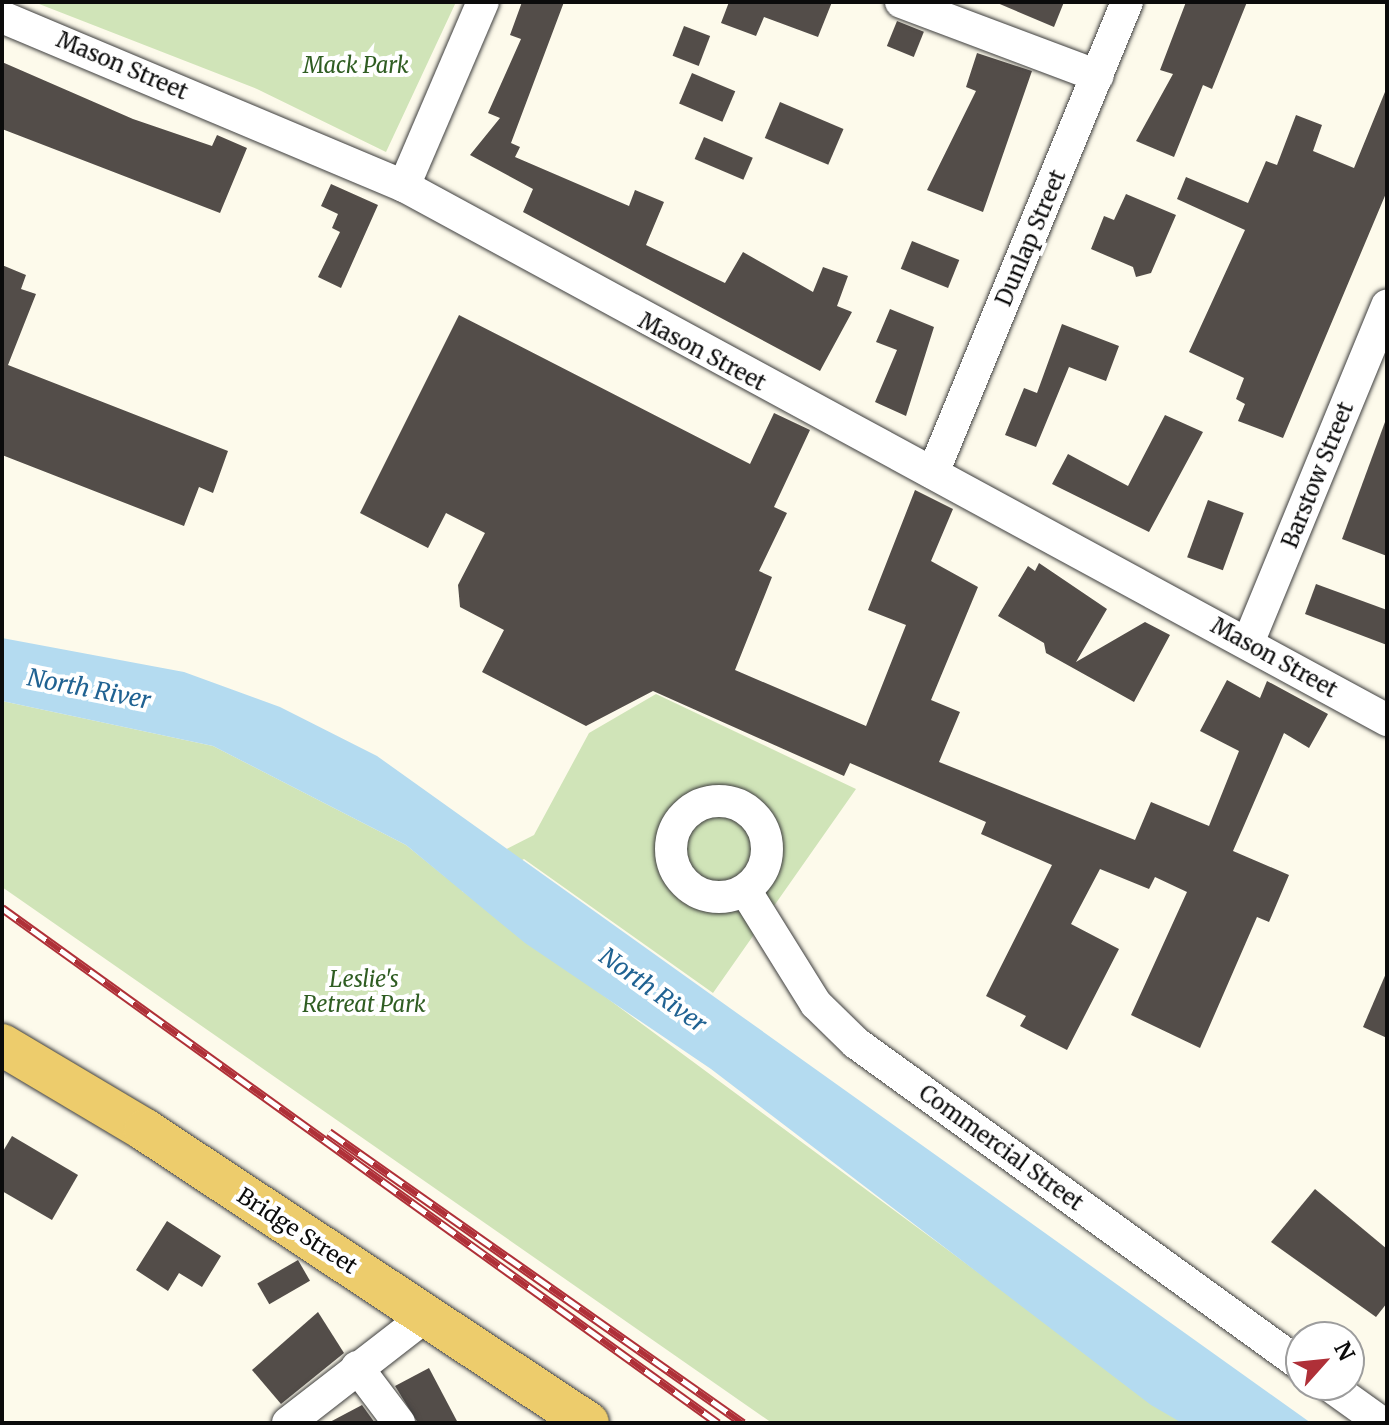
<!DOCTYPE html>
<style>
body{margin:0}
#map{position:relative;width:1389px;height:1425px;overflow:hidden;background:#fdfaeb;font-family:Merriweather,serif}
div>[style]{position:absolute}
.green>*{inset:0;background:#d0e4b8}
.water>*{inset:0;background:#b4dbf0}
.building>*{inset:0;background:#534d49;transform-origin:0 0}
.roads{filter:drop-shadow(0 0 2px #3e3e3e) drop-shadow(0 0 2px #3e3e3e)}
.minor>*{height:32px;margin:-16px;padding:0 16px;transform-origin:16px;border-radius:16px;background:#fff}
.minor>.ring{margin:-16px;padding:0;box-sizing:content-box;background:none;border:32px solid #fff;border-radius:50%}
.major>*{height:42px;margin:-21px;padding:0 21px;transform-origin:21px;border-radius:21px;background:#edcc6c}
.rail>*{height:9px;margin-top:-4.5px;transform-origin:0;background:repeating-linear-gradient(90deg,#fff 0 18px,#af3038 0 36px);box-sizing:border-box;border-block:2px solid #af3038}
span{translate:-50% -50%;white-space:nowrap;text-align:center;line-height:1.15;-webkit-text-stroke:8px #fff;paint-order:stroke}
.street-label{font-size:22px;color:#0b0b0b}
.park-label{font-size:22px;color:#2f5d22;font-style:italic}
.water-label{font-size:24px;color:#206292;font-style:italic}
.frame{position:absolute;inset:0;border:4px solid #0b0b0b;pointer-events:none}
.north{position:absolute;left:1285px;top:1321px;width:80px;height:80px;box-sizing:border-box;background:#fff;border:2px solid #9d9d9d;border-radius:50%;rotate:63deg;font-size:22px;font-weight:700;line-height:32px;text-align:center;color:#0b0b0b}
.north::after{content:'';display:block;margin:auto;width:28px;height:36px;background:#af3038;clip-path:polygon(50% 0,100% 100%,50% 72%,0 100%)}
</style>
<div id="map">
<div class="green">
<i style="clip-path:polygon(34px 2px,456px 2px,386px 152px,257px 89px)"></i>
<i style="clip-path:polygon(656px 694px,856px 789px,713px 993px,524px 859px,462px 891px,1182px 1423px,772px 1423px,2px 887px,2px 701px,213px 746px,406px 845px,448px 879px,534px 835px,589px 733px)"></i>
</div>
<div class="water">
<i style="clip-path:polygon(2px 638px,184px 672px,280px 707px,377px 756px,1311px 1423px,1182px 1423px,1151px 1405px,711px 1069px,525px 943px,406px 845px,213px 746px,2px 701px)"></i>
</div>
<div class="building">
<i style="clip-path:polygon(522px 2px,564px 2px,511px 143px,520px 147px,515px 157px,629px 206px,635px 190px,664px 202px,646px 245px,725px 283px,743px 252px,813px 292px,823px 267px,848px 276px,837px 306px,852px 312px,820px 371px,523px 212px,533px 189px,470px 155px,500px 118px,488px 113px,521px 39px,510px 35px)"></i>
<i style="clip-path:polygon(729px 2px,832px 2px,818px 37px,764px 17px,756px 36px,721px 23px)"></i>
<i style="clip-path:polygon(995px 2px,1064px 2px,1054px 27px)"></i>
<i style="clip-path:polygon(1186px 2px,1247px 2px,1212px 89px,1203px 85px,1174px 157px,1136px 141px,1173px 74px,1160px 70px)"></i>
<i style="left:897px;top:21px;width:29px;height:27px;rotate:22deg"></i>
<i style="left:684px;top:26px;width:28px;height:32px;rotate:21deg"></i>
<i style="clip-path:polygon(977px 53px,1032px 71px,983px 212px,927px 190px,976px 91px,966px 87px)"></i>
<i style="clip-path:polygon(2px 62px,133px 119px,212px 146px,217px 135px,247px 148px,220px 213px,2px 129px)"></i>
<i style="left:692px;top:73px;width:47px;height:33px;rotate:23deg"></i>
<i style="clip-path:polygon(1387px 87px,1387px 191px,1283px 438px,1238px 421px,1245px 404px,1236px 399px,1244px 378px,1189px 352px,1245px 230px,1177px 199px,1186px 177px,1248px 203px,1266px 161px,1277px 165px,1296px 115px,1322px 125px,1313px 151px,1354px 168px)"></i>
<i style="left:780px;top:102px;width:69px;height:39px;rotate:23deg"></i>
<i style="left:704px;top:137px;width:53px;height:24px;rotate:23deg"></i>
<i style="clip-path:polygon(331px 184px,378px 205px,341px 288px,318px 277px,340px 232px,332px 228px,338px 214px,321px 206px)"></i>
<i style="clip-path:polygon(1126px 194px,1176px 215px,1151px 273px,1136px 277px,1133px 267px,1091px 249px,1104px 216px,1114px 220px)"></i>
<i style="left:912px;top:241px;width:51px;height:30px;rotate:22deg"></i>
<i style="clip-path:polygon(2px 265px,26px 275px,21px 289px,36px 294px,8px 365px,228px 451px,213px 493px,199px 487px,184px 526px,2px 455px)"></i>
<i style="clip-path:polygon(890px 309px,934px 327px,906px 416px,875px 402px,897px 350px,876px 342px)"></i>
<i style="clip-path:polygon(459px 315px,750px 464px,774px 413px,810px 430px,774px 507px,787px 513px,759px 571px,772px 577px,735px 670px,866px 726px,906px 625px,868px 610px,915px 490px,953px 509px,931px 561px,978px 587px,931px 700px,960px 712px,939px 762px,1135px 840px,1151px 802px,1209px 826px,1239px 751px,1200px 731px,1227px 680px,1260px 698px,1267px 681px,1328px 714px,1309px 748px,1284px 733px,1233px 851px,1289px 875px,1269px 922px,1257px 917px,1200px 1048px,1131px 1015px,1187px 892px,1155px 877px,1149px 889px,1100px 869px,1071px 924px,1119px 949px,1067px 1050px,1020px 1026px,1026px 1016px,986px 996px,1052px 865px,981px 834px,986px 822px,850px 763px,844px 776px,653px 691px,586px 726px,482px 672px,504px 630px,460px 607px,458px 585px,485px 533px,446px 513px,428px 548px,360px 513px)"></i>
<i style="clip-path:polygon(1062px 324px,1119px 346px,1106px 381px,1069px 367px,1036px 447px,1005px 435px,1024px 388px,1037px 393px)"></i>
<i style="clip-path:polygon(1165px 415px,1203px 432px,1149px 532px,1052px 484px,1068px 454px,1128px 486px)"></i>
<i style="clip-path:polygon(1385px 422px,1387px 422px,1387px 556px,1342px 539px)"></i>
<i style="left:1208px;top:500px;width:38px;height:61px;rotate:20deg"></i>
<i style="clip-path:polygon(1039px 563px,1107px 609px,1076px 662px,1145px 622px,1170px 635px,1134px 702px,1046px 653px,1044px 643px,998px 616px,1028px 566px,1035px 571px)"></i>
<i style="clip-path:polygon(1316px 584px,1387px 610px,1387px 645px,1305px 614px)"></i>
<i style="clip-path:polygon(1387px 971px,1387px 1038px,1363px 1027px)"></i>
<i style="clip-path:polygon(12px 1136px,78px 1175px,52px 1220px,2px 1191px,2px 1153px)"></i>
<i style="clip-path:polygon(1315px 1189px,1387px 1249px,1387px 1303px,1376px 1317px,1271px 1242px)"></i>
<i style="clip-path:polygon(167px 1221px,221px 1256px,202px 1287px,179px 1273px,168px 1291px,136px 1270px)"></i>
<i style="left:298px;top:1260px;width:24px;height:47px;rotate:60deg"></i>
<i style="clip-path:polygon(318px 1312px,344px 1353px,281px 1404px,252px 1370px)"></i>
<i style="clip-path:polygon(429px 1368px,458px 1423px,418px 1423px,395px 1386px)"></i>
<i style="clip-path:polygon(362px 1405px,375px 1423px,328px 1423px)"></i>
</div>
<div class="roads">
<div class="minor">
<i style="left:901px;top:2px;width:210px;rotate:20.6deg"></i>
<i style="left:2px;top:17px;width:436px;rotate:22.8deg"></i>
<i style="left:404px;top:186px;width:1119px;rotate:28.51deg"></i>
<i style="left:404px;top:186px;width:200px;rotate:-66.8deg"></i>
<i style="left:933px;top:473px;width:509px;rotate:-67.61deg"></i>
<i style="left:1248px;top:643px;width:365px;rotate:-67.6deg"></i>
<i class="ring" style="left:671px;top:801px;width:64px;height:64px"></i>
<i style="left:745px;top:890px;width:134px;rotate:58.1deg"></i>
<i style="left:816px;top:1004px;width:56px;rotate:44.3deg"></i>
<i style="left:856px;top:1043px;width:549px;rotate:35.89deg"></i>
<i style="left:357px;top:1367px;width:70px;rotate:53.1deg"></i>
<i style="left:1329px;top:1385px;width:65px;rotate:35.6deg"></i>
<i style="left:288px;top:1423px;width:176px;rotate:-37.8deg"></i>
</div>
<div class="major">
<i style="left:2px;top:1045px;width:166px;rotate:30.7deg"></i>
<i style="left:145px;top:1130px;width:531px;rotate:33.48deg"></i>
</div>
</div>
<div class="rail">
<i style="left:2px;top:908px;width:882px;rotate:35.73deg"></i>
<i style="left:329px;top:1132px;width:506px;rotate:35.1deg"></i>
</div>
<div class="street-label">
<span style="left:122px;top:66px;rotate:23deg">Mason Street</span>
<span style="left:1031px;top:238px;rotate:-67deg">Dunlap Street</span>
<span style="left:702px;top:352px;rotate:28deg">Mason Street</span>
<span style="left:1318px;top:475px;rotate:-68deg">Barstow Street</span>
<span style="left:1274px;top:658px;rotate:29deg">Mason Street</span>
<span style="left:1001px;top:1148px;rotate:36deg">Commercial Street</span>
<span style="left:297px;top:1231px;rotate:33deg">Bridge Street</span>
</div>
<div class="park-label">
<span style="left:356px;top:66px">Mack Park</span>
<span style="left:364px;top:992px">Leslie's<br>Retreat Park</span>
</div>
<div class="water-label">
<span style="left:89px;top:689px;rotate:11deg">North River</span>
<span style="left:653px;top:990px;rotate:36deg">North River</span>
</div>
<div class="frame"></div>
<div class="north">N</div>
</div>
